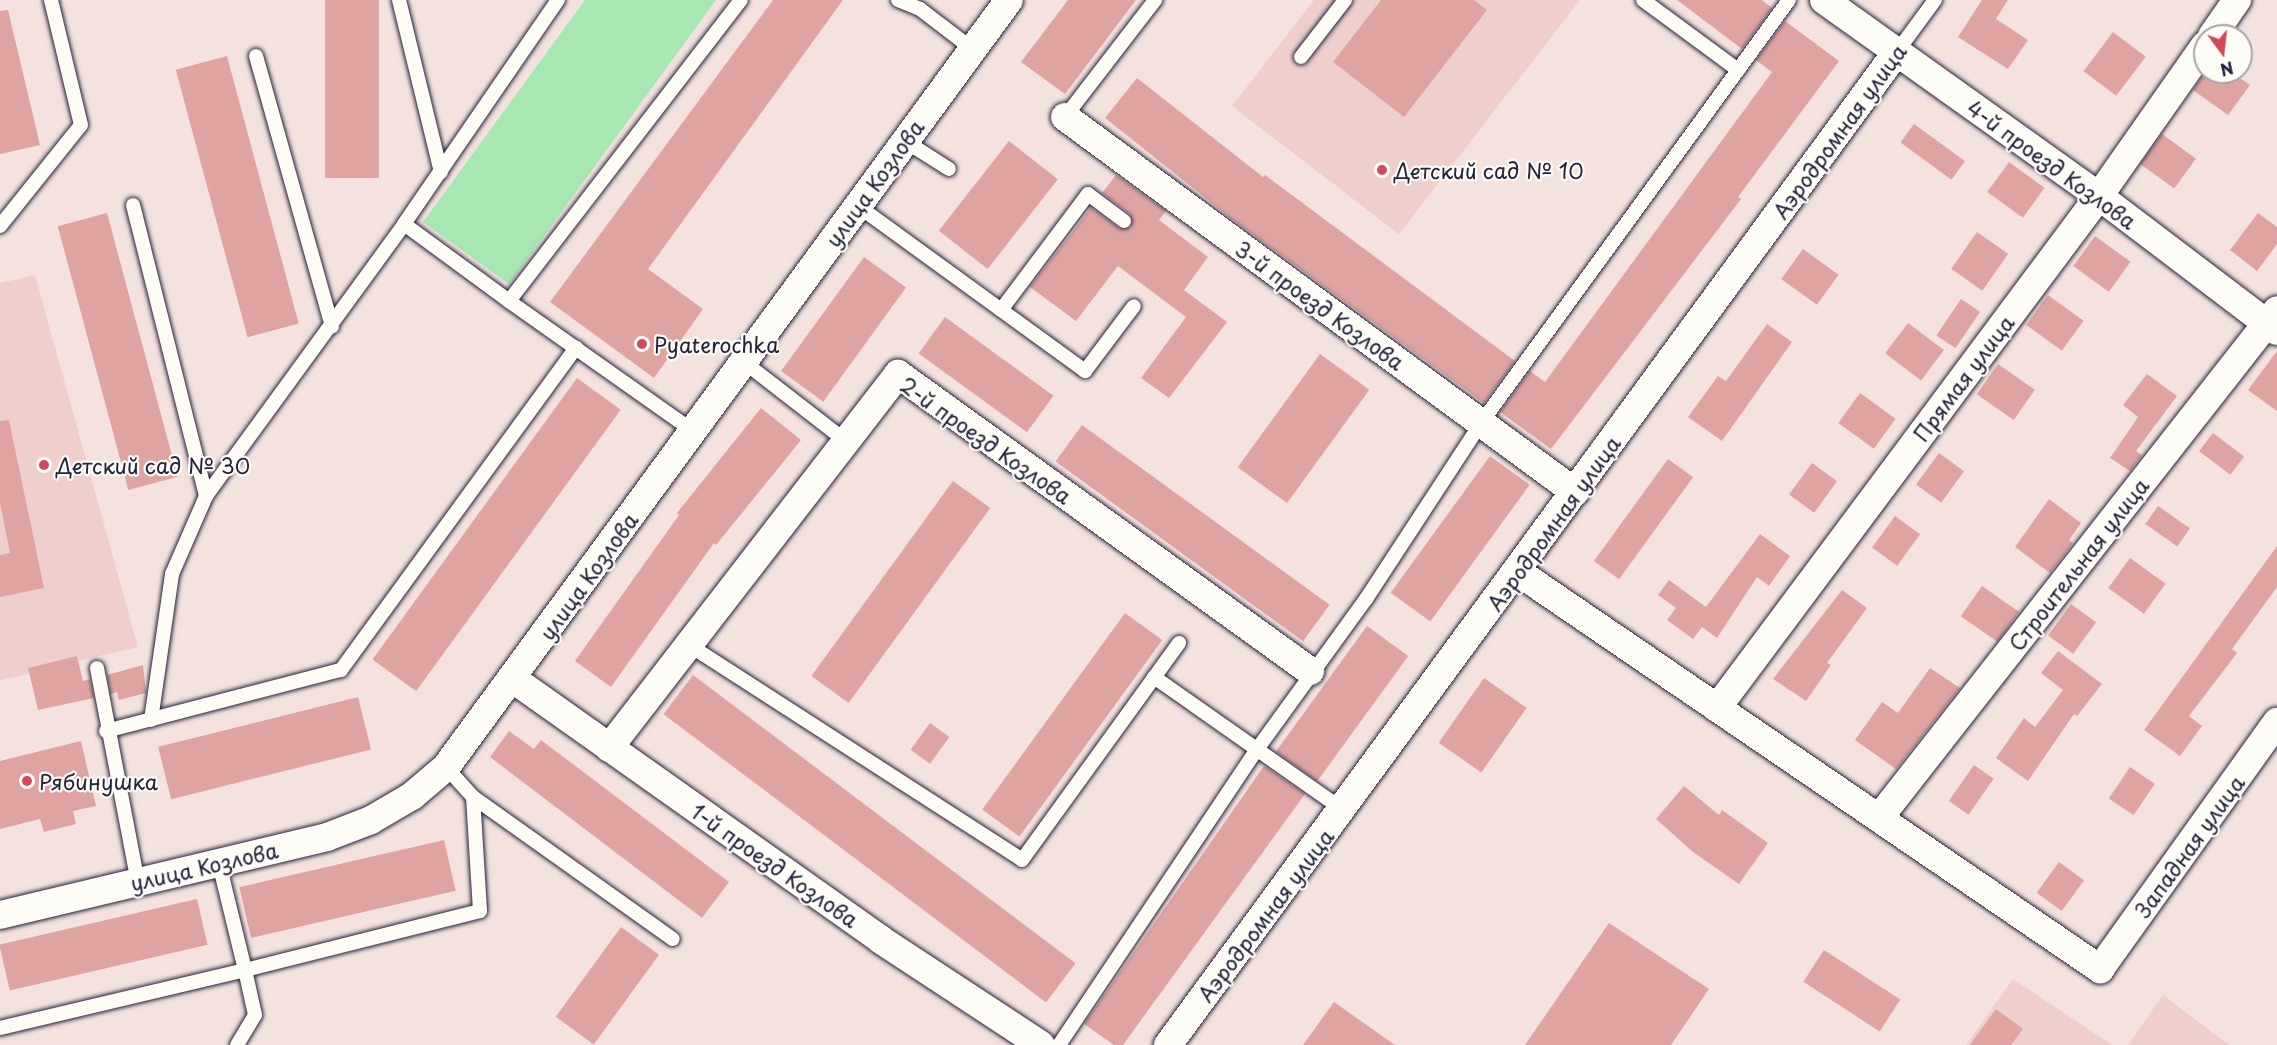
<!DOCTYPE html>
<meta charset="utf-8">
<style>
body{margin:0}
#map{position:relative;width:2277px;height:1045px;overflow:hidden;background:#f4e2de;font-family:"Playpen Sans",sans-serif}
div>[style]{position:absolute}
.built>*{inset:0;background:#eecfcc}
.green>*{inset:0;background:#a7e8b2}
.building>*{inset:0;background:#dfa4a2;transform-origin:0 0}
.roads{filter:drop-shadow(0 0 2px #22223b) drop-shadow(0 0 2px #22223b)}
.lane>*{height:14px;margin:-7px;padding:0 7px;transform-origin:7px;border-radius:7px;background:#fdfcf7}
.street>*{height:28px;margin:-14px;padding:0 14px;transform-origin:14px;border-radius:14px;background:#fdfcf7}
.dots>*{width:16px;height:16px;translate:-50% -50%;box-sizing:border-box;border:3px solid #fdfcf7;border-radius:50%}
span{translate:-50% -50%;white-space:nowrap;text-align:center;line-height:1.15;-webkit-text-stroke:4.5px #fdfcf7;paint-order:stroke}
.street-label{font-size:21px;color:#22223b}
.poi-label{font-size:21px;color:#22223b}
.left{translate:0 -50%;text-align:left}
.north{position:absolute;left:2193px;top:24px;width:60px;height:60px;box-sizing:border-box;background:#fdfcf7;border:2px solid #a5a5ac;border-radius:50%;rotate:165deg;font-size:16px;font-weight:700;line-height:24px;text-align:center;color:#22223b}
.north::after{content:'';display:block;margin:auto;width:21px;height:27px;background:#d1495b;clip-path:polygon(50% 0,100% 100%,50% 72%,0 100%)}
</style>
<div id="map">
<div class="built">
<i style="clip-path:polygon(1314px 0,1580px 0,1399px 234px,1232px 106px)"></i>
<i style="clip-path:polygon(35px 275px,138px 647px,78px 661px,77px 656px,29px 668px,30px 674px,0 680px,0 283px)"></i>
<i style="clip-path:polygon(2013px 979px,2112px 1045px,1966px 1045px)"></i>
<i style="clip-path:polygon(2163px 995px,2229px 1045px,2128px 1045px)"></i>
</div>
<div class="green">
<i style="clip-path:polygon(585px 0,716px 0,509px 284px,423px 222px)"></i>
</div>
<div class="building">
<i style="left:325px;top:0;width:54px;height:178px"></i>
<i style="clip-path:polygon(773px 0,843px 0,648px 269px,703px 309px,654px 378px,550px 302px)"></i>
<i style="clip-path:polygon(1068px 0,1136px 0,1065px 94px,1021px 62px)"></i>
<i style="clip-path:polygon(1381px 0,1474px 0,1487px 10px,1404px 117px,1333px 62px)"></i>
<i style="clip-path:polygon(1677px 0,1762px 0,1772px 8px,1742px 49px)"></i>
<i style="clip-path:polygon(1982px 0,2008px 0,1996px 19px,2028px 40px,2008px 69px,1958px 37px)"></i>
<i style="clip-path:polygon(8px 10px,40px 145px,0 154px,0 11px)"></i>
<i style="clip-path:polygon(1785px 21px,1839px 61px,1738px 197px,1741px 199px,1551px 449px,1500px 412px,1530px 371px,1545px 382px,1772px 72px,1756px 60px)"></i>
<i style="left:2113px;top:32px;width:41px;height:49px;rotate:37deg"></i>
<i style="left:227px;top:56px;width:277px;height:53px;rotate:75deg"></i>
<i style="clip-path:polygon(2206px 72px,2231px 72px,2250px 85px,2228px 115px,2193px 90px)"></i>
<i style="clip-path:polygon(1137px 78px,1263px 177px,1265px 175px,1515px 361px,1484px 403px,1232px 219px,1105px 118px)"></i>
<i style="left:1914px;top:124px;width:63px;height:23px;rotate:36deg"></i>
<i style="left:2162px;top:134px;width:42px;height:37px;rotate:36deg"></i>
<i style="left:1009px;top:141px;width:62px;height:114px;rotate:38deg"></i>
<i style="left:2009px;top:162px;width:44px;height:37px;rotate:36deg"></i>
<i style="clip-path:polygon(1116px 175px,1166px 211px,1159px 220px,1208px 257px,1184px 290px,1227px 322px,1169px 398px,1141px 378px,1186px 317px,1118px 266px,1076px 321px,1030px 287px,1091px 208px,1119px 228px,1131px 227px,1130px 214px,1102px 193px)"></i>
<i style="left:107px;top:213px;width:273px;height:51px;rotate:75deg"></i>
<i style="clip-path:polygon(2258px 213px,2277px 227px,2277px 244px,2257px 271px,2230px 250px)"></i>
<i style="left:1977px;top:232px;width:38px;height:45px;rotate:35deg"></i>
<i style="left:2095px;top:236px;width:44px;height:37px;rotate:36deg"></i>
<i style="left:1803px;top:249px;width:44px;height:37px;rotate:36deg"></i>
<i style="left:864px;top:257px;width:52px;height:141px;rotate:36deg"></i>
<i style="left:2048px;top:295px;width:44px;height:37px;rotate:36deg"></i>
<i style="left:1961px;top:299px;width:23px;height:44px;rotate:34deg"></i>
<i style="left:945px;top:317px;width:134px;height:45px;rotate:36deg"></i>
<i style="left:1908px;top:323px;width:45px;height:38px;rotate:37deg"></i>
<i style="clip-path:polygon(1767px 324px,1792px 342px,1722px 441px,1688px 417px,1718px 376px,1726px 381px)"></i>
<i style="clip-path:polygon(2277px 351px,2277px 411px,2248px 390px)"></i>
<i style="left:1320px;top:354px;width:61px;height:140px;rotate:36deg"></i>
<i style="left:1998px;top:364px;width:45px;height:37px;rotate:35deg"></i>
<i style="clip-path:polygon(2147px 374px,2177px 396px,2136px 451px,2142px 455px,2130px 471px,2110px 458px,2138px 417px,2123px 405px)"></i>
<i style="left:577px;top:378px;width:54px;height:348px;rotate:36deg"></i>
<i style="left:1860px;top:393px;width:44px;height:37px;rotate:36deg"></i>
<i style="clip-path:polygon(761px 408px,801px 440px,716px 545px,714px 543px,611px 687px,575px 661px,679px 515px,677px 513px)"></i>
<i style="clip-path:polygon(9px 420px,44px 588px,0 597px,0 555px,10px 553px,0 503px,0 421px)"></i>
<i style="left:1082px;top:425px;width:306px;height:45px;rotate:36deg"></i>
<i style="left:2213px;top:433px;width:39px;height:23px;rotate:37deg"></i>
<i style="left:1939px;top:453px;width:31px;height:39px;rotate:36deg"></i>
<i style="left:1490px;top:456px;width:49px;height:169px;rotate:36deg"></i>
<i style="left:1668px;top:459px;width:31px;height:126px;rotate:36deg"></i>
<i style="left:1812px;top:463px;width:31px;height:39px;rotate:36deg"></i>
<i style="left:953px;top:481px;width:46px;height:241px;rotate:36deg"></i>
<i style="clip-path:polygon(2049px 499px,2081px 523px,2069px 540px,2073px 543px,2050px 573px,2015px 547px)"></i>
<i style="left:2158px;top:506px;width:39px;height:22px;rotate:35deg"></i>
<i style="left:1895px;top:516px;width:31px;height:39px;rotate:36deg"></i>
<i style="clip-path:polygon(1760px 534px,1790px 556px,1769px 586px,1757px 577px,1717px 638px,1702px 627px,1693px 639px,1667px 620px,1676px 608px,1658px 595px,1669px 580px,1706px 607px)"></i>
<i style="clip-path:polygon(2277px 546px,2277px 587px,2232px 649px,2237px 653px,2189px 716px,2202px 726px,2180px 756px,2144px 730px)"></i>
<i style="left:2130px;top:558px;width:44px;height:37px;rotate:36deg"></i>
<i style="left:1982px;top:586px;width:45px;height:37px;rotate:35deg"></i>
<i style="clip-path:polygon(1842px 590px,1867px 608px,1827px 663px,1831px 665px,1806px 701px,1773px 679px)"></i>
<i style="left:2071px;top:604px;width:31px;height:39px;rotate:36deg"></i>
<i style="left:1125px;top:613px;width:46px;height:243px;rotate:36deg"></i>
<i style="left:1367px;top:626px;width:51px;height:155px;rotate:36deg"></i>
<i style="clip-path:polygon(2058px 651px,2102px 684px,2077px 716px,2074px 714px,2028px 781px,1996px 758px,2024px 718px,2035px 727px,2063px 690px,2041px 673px)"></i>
<i style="clip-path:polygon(77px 656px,83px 681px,90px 679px,94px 698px,38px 710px,28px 668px)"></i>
<i style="clip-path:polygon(143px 665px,146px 693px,119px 700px,117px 692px,111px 694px,107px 675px)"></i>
<i style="clip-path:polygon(1930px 668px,1960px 688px,1896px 769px,1855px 740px,1882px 702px,1898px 713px)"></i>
<i style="left:693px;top:675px;width:479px;height:49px;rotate:37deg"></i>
<i style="left:1484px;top:678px;width:52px;height:79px;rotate:35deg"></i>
<i style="left:358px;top:697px;width:54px;height:206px;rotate:76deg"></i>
<i style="left:930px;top:723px;width:24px;height:33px;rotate:36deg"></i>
<i style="clip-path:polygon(509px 731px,534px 749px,541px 740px,729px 882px,702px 918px,490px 757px)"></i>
<i style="clip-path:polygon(81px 741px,96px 806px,73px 811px,76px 824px,44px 832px,40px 819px,0 829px,0 761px)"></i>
<i style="left:1974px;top:765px;width:24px;height:44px;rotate:35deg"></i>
<i style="clip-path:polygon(1264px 766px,1305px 794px,1123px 1045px,1114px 1045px,1084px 1024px)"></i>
<i style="left:2130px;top:767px;width:30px;height:38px;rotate:34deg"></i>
<i style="clip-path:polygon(1684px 786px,1719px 815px,1722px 810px,1768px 843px,1739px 884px,1693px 852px,1656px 819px)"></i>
<i style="left:444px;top:840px;width:52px;height:210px;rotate:77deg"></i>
<i style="left:2059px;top:862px;width:31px;height:38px;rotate:36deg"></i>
<i style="left:197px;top:899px;width:47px;height:203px;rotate:77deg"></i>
<i style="clip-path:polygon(1609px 923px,1709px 989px,1671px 1045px,1525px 1045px)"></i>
<i style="left:621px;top:927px;width:47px;height:111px;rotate:36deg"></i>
<i style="left:1824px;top:950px;width:91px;height:38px;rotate:33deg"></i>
<i style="clip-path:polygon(1334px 1002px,1395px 1045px,1303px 1045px)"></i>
<i style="clip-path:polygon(1996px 1009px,2023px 1029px,2011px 1045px,1970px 1045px)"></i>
</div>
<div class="roads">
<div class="lane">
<i style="left:399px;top:0;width:177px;rotate:76.3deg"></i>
<i style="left:898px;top:0;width:24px;rotate:22deg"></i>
<i style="left:920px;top:9px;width:64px;rotate:37.4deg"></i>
<i style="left:1643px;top:0;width:118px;rotate:36.4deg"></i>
<i style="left:1896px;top:53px;width:66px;rotate:-53.7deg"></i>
<i style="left:256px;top:56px;width:281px;rotate:74.3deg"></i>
<i style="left:1301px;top:57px;width:72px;rotate:-52.3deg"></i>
<i style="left:1065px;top:117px;width:148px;rotate:-52.4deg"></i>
<i style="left:905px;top:141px;width:52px;rotate:32.5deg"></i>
<i style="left:133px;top:205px;width:300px;rotate:75.9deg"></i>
<i style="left:858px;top:206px;width:281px;rotate:36deg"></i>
<i style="left:1085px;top:371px;width:81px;rotate:-53deg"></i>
<i style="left:0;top:226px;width:129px;rotate:-51.3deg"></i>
<i style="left:81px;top:125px;width:129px;rotate:-103.5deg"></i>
<i style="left:509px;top:301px;width:130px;rotate:-143.7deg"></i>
<i style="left:404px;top:224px;width:272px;rotate:-55.5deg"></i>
<i style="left:1001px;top:310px;width:145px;rotate:-53.1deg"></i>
<i style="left:1088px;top:194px;width:45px;rotate:36.9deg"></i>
<i style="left:744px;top:362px;width:129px;rotate:37.8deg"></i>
<i style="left:693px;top:431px;width:225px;rotate:-144.8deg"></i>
<i style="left:509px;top:301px;width:380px;rotate:-52.4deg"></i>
<i style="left:689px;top:645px;width:396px;rotate:32.8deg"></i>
<i style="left:1022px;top:860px;width:268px;rotate:-54.1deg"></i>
<i style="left:97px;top:668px;width:218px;rotate:79.2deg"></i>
<i style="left:1154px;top:677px;width:231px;rotate:35.1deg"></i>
<i style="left:151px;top:720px;width:148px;rotate:-81.8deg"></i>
<i style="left:172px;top:574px;width:85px;rotate:-66.4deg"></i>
<i style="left:206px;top:496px;width:336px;rotate:-53.9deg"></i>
<i style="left:106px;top:731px;width:243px;rotate:-14.6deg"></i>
<i style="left:341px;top:670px;width:399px;rotate:-53.9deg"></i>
<i style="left:446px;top:767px;width:40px;rotate:48deg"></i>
<i style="left:473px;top:797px;width:245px;rotate:35.4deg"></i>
<i style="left:0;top:1028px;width:252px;rotate:-13.3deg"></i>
<i style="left:245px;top:970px;width:110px;rotate:-103.7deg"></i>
<i style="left:237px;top:1045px;width:35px;rotate:-59deg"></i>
<i style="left:255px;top:1015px;width:46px;rotate:-102.5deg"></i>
<i style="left:245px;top:970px;width:242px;rotate:-14.1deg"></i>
<i style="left:480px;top:911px;width:114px;rotate:-93.5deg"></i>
<i style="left:1059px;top:1045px;width:358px;rotate:-56.2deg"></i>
<i style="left:1258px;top:748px;width:184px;rotate:-54.1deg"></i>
<i style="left:1366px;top:599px;width:210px;rotate:-56.8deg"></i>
<i style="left:1481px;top:423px;width:523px;rotate:-53.94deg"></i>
</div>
<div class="street">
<i style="left:1824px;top:0;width:338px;rotate:35.5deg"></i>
<i style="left:2099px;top:196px;width:223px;rotate:37.2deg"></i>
<i style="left:2212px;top:36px;width:44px;rotate:-55.2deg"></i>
<i style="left:1065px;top:117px;width:633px;rotate:36.33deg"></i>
<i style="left:1518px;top:572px;width:705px;rotate:34.3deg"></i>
<i style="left:2100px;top:969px;width:304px;rotate:-54.4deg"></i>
<i style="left:513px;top:679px;width:451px;rotate:35.3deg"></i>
<i style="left:881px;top:940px;width:191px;rotate:33.3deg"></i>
<i style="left:1717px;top:708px;width:639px;rotate:-53.27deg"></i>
<i style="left:2099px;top:196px;width:184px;rotate:-54.9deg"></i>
<i style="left:609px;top:748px;width:473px;rotate:-52.3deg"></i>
<i style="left:898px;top:374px;width:508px;rotate:35.79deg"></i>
<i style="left:1879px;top:818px;width:645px;rotate:-51.92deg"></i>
<i style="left:0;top:915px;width:336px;rotate:-13.4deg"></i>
<i style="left:327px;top:837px;width:47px;rotate:-21.1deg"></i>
<i style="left:371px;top:820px;width:48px;rotate:-30.3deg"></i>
<i style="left:412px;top:796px;width:45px;rotate:-40.5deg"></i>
<i style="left:446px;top:767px;width:951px;rotate:-53.72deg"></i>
<i style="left:1168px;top:1045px;width:1230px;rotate:-53.73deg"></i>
</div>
</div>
<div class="dots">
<i style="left:1382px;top:170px;background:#d1495b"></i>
<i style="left:642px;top:344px;background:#d1495b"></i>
<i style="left:44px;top:465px;background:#d1495b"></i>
<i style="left:27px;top:781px;background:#d1495b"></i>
</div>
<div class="street-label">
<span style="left:1839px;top:131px;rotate:-54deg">Аэродромная улица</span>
<span style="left:2052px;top:164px;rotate:36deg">4-й проезд Козлова</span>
<span style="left:874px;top:183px;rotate:-54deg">улица Козлова</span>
<span style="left:1320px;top:305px;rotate:36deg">3-й проезд Козлова</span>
<span style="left:1963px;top:378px;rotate:-53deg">Прямая улица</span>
<span style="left:986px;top:440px;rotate:35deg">2-й проезд Козлова</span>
<span style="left:1553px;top:523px;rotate:-54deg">Аэродромная улица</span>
<span style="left:2078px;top:564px;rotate:-52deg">Строительная улица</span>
<span style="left:588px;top:576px;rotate:-54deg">улица Козлова</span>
<span style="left:2189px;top:846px;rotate:-54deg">Западная улица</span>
<span style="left:775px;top:865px;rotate:35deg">1-й проезд Козлова</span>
<span style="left:204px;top:866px;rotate:-13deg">улица Козлова</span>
<span style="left:1265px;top:915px;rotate:-53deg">Аэродромная улица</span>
</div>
<div class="poi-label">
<span class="left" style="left:1394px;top:170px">Детский сад № 10</span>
<span class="left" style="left:654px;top:344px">Pyaterochka</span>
<span class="left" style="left:56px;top:465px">Детский сад № 30</span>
<span class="left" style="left:39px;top:781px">Рябинушка</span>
</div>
<div class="north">N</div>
</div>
